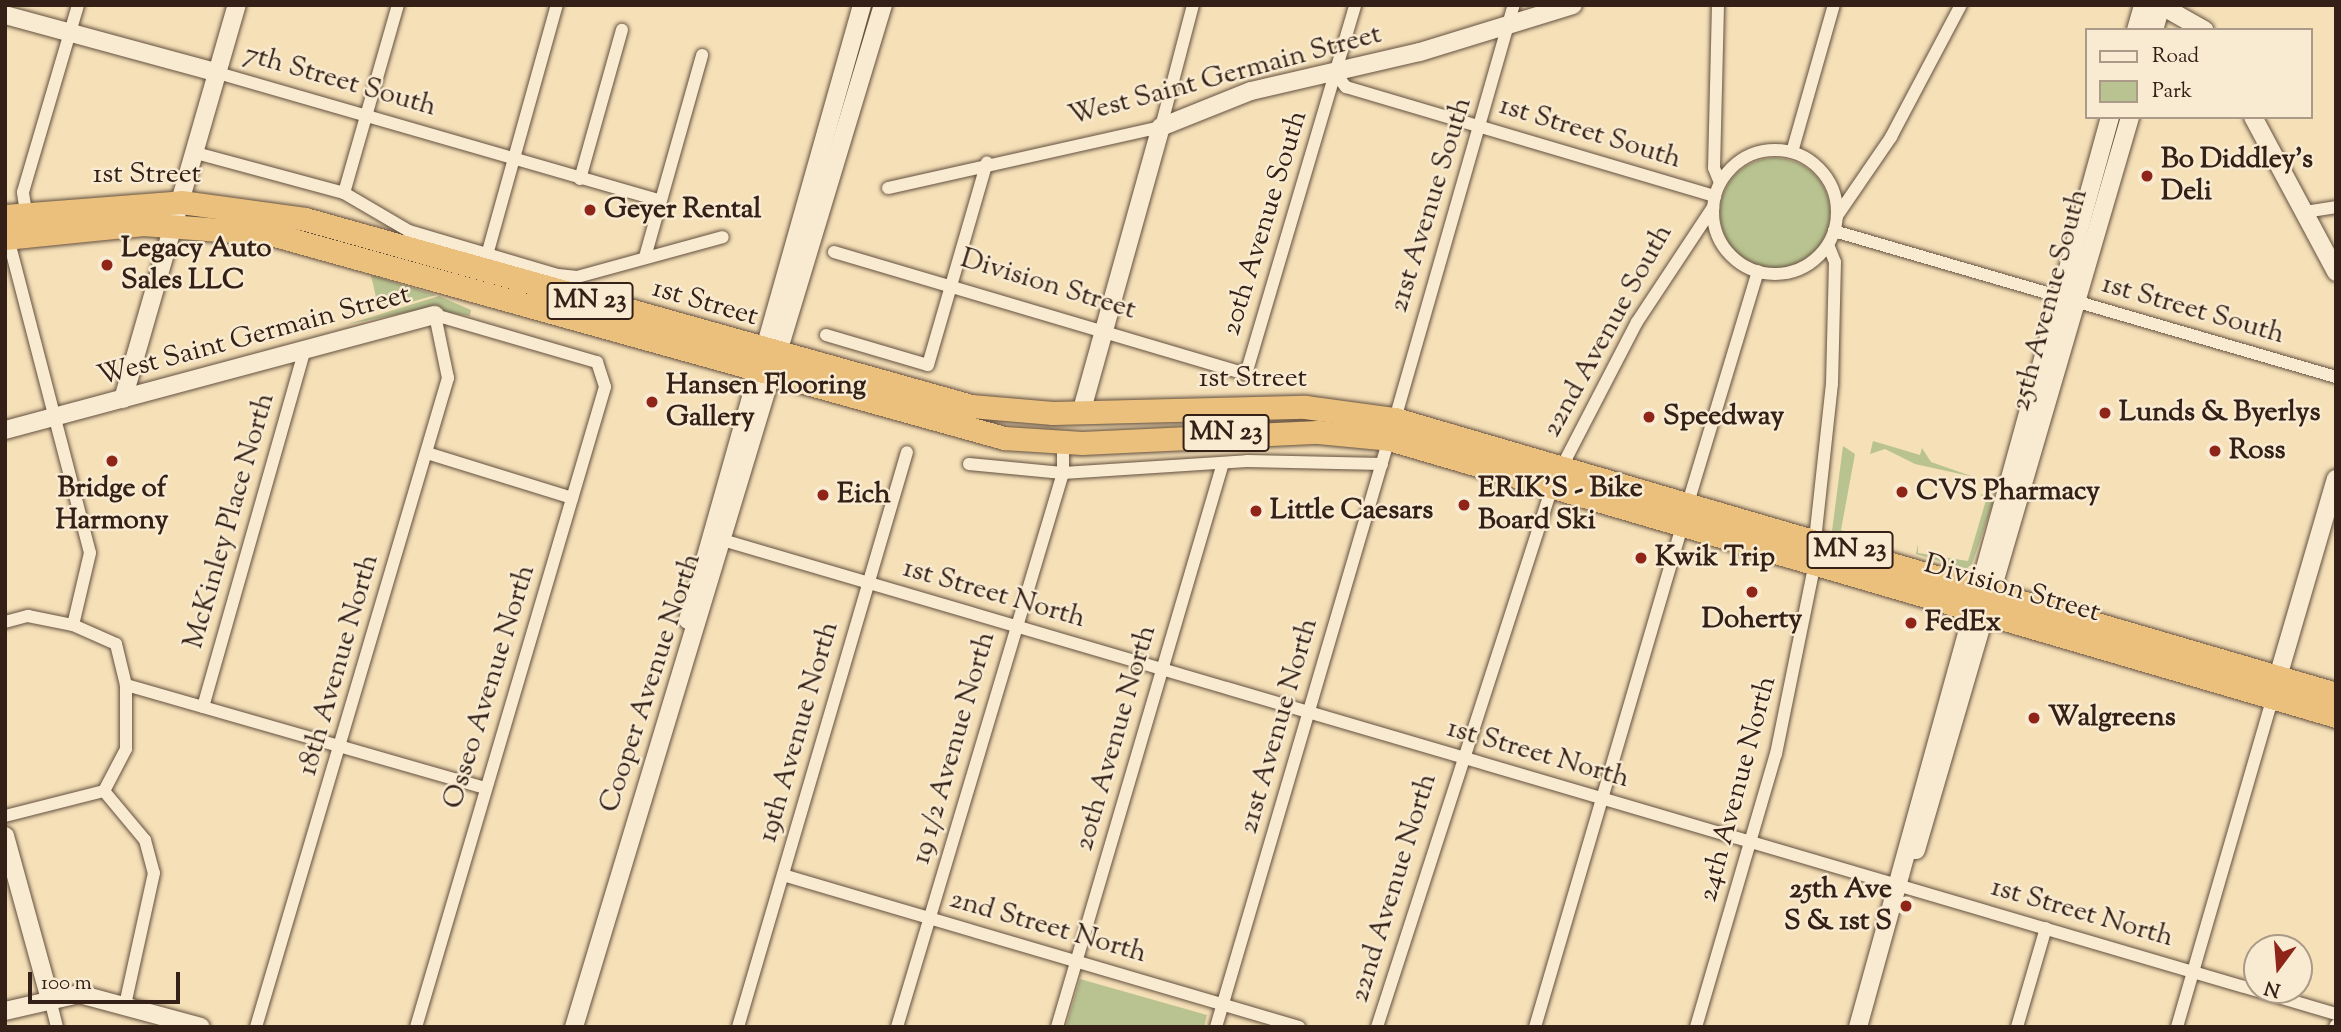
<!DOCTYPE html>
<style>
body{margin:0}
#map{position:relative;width:2341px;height:1032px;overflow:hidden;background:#f5e0b8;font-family:"Sorts Mill Goudy",serif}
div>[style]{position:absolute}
.green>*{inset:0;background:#b9c391}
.round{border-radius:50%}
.roads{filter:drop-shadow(0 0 2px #64503f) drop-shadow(0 0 2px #64503f)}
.street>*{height:12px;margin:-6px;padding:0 6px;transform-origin:6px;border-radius:6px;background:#f8ebd1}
.street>.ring{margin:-6px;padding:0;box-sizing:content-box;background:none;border:12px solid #f8ebd1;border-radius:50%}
.secondary>*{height:18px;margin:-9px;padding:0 9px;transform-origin:9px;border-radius:9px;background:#f8ebd1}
.highway>*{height:23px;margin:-11.5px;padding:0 11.5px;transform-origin:11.5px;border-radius:11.5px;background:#eac07c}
.dots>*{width:19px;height:19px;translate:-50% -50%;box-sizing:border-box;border:4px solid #f8ebd1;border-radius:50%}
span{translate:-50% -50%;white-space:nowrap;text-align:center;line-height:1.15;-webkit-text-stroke:5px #f8ebd1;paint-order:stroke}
.shield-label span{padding:2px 5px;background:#f8ebd1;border:2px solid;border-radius:5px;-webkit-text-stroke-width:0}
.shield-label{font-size:26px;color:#342017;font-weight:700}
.street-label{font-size:28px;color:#342017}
.poi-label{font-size:28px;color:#342017;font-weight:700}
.left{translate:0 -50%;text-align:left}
.right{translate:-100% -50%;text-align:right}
.frame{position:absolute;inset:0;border:7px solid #342017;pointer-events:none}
.legend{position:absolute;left:2085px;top:28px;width:228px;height:91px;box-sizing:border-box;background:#f8ebd1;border:2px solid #aa9a87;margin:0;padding:9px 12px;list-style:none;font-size:21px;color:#342017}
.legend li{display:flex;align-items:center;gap:14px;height:35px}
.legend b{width:35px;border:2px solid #aa9a87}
.north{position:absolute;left:2243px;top:934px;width:70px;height:70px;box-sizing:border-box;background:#f8ebd1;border:2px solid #aa9a87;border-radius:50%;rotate:196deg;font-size:19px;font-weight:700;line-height:28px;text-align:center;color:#342017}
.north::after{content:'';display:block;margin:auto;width:24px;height:32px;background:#8f2418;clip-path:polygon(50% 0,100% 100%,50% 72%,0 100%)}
.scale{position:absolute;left:28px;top:972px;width:152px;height:32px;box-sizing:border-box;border:4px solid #342017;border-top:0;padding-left:9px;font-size:21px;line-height:24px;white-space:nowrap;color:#342017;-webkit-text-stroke:5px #f8ebd1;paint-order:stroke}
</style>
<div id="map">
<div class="green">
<i class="round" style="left:1720px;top:158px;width:110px;height:110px"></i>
<i style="clip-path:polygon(371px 275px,436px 295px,379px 311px)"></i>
<i style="clip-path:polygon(439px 296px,471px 310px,470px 316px,423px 309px,345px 325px)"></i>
<i style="clip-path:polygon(1873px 441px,1920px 455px,1922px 448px,1931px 462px,1974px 477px,1915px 464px,1885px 449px,1870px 454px)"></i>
<i style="clip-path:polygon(1843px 446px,1855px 454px,1841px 530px,1883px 545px,1832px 531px)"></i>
<i style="clip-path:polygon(1980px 494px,1995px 497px,1972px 564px,1966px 569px,1916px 554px,1918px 544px,1918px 553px,1968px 561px,1986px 500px)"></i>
<i style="clip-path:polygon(1080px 979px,1207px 1015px,1204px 1027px,1066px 1027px)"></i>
</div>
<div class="roads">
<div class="street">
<i style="left:1718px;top:5px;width:163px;rotate:91.4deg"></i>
<i style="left:1714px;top:168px;width:16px;rotate:68deg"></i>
<i style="left:218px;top:73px;width:459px;rotate:16.1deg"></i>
<i style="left:1335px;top:73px;width:18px;rotate:52deg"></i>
<i style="left:1346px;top:87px;width:385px;rotate:16.5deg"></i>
<i class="ring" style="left:1713px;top:150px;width:112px;height:112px"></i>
<i style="left:1792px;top:152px;width:153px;rotate:-74.1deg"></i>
<i style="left:196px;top:153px;width:153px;rotate:15.1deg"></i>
<i style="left:344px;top:193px;width:75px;rotate:30.3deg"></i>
<i style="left:409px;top:231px;width:155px;rotate:16.5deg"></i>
<i style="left:558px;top:275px;width:19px;rotate:6deg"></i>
<i style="left:577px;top:277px;width:151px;rotate:-15.3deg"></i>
<i style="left:580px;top:179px;width:155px;rotate:-74.3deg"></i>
<i style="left:888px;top:188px;width:280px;rotate:-12.6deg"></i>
<i style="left:1161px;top:127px;width:126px;rotate:-75.3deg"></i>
<i style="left:344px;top:193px;width:196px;rotate:-74deg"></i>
<i style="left:26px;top:212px;width:20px;rotate:-99deg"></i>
<i style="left:23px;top:192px;width:195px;rotate:-73.6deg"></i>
<i style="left:2305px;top:212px;width:31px;rotate:-9deg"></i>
<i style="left:1837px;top:216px;width:96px;rotate:-55.6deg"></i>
<i style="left:1891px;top:137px;width:149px;rotate:-62.1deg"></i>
<i style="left:1834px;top:231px;width:523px;rotate:16.22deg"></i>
<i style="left:8px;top:238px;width:325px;rotate:75.4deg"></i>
<i style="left:90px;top:553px;width:74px;rotate:103.3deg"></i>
<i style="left:73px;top:625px;width:47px;rotate:23.8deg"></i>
<i style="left:116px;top:644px;width:42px;rotate:76.3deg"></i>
<i style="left:126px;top:685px;width:64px;rotate:90deg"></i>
<i style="left:126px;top:749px;width:47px;rotate:117.6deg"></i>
<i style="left:834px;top:252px;width:430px;rotate:16.5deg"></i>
<i style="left:1246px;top:374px;width:385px;rotate:-73.5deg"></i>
<i style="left:487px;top:255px;width:260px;rotate:-74.4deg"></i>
<i style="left:645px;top:257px;width:210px;rotate:-74.2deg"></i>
<i style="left:826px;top:335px;width:106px;rotate:16.4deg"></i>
<i style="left:928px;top:365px;width:211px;rotate:-73.8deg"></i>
<i style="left:1395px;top:419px;width:431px;rotate:-74deg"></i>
<i style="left:427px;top:453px;width:152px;rotate:17.2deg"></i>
<i style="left:969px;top:464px;width:94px;rotate:5.5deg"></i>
<i style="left:1063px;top:473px;width:184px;rotate:-3.7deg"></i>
<i style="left:1247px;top:461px;width:135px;rotate:1.3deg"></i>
<i style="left:1688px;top:503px;width:242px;rotate:-73.2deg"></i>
<i style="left:1815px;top:540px;width:157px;rotate:-83.8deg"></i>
<i style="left:1832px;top:384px;width:122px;rotate:-88.6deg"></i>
<i style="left:1835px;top:262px;width:18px;rotate:-112deg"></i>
<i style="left:726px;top:541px;width:1678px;rotate:16.37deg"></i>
<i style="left:5px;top:622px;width:24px;rotate:-15deg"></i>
<i style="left:28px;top:616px;width:46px;rotate:11.3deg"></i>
<i style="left:126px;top:685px;width:373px;rotate:16deg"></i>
<i style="left:203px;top:707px;width:371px;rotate:-74.1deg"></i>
<i style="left:104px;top:791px;width:64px;rotate:50.1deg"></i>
<i style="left:145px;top:840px;width:34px;rotate:75deg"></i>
<i style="left:154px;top:873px;width:135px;rotate:102.4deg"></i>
<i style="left:5px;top:816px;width:102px;rotate:-14.2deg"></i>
<i style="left:783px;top:875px;width:538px;rotate:16.41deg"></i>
<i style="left:50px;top:999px;width:29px;rotate:76deg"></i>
<i style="left:256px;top:1027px;width:677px;rotate:-73.52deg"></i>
<i style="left:448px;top:378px;width:64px;rotate:-101.7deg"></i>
<i style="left:435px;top:315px;width:169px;rotate:16.2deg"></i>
<i style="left:597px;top:362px;width:26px;rotate:72deg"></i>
<i style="left:605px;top:387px;width:667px;rotate:106.45deg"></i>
<i style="left:738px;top:1027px;width:599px;rotate:-73.62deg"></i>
<i style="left:897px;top:1027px;width:578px;rotate:-73.32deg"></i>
<i style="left:1063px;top:473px;width:30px;rotate:-90deg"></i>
<i style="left:1057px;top:1027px;width:588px;rotate:-73.6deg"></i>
<i style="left:1216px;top:1027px;width:613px;rotate:-73.61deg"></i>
<i style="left:1377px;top:1027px;width:571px;rotate:-72.04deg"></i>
<i style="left:1553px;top:484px;width:182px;rotate:-62.6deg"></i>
<i style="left:1637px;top:322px;width:138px;rotate:-56.5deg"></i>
<i style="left:1535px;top:1027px;width:525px;rotate:-73.64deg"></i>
<i style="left:1696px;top:1027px;width:284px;rotate:-73.7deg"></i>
<i style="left:1776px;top:754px;width:196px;rotate:-78.5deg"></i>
<i style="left:2017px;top:1027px;width:103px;rotate:-73.7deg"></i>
<i style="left:2177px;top:1027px;width:344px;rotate:-73.8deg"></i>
<i style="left:2335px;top:1027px;width:2px;rotate:-63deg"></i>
</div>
<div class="secondary">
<i style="left:2160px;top:5px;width:51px;rotate:29.6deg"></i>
<i style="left:5px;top:15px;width:221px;rotate:15.2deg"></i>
<i style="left:2136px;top:30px;width:26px;rotate:-74deg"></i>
<i style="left:2154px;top:30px;width:26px;rotate:-74deg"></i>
<i style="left:2253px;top:117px;width:176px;rotate:61.8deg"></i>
<i style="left:123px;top:399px;width:410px;rotate:-73.9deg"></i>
<i style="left:1081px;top:413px;width:297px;rotate:-74.4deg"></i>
<i style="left:1161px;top:127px;width:97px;rotate:-21.8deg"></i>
<i style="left:1251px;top:91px;width:173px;rotate:-13deg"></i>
<i style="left:1420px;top:52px;width:160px;rotate:-17.1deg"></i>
<i style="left:5px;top:430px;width:445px;rotate:-15deg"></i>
<i style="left:688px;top:620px;width:639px;rotate:-74.2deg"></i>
<i style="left:2275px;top:687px;width:217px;rotate:-73.7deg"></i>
<i style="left:5px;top:836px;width:169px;rotate:74.6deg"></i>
<i style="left:1916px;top:850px;width:764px;rotate:-73.72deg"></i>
<i style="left:5px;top:1011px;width:76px;rotate:-12.9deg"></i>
<i style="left:79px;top:994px;width:126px;rotate:15.1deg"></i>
<i style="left:574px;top:1027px;width:1068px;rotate:-73.18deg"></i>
<i style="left:1858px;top:1027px;width:944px;rotate:-74.52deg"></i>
</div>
<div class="highway">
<i style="left:5px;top:216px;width:177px;rotate:-4.5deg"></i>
<i style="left:181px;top:202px;width:125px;rotate:7.8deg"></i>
<i style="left:305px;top:219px;width:692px;rotate:15.68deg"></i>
<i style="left:971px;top:406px;width:82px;rotate:4.9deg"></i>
<i style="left:1053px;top:413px;width:252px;rotate:-1.4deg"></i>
<i style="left:1305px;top:407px;width:91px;rotate:7.6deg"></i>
<i style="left:1395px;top:419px;width:980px;rotate:16.29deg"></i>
<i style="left:5px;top:238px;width:139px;rotate:-5.8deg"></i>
<i style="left:143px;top:224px;width:128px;rotate:4.5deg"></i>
<i style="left:271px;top:234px;width:761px;rotate:15.55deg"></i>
<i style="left:1004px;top:438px;width:78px;rotate:3.7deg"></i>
<i style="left:1082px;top:443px;width:236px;rotate:-2.7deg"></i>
<i style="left:1318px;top:432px;width:71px;rotate:5.6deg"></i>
<i style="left:1389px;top:439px;width:987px;rotate:16.3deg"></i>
</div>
</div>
<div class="dots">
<i style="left:2147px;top:176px;background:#8f2418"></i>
<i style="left:590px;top:210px;background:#8f2418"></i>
<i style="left:107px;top:265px;background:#8f2418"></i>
<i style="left:652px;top:402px;background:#8f2418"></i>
<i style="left:2105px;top:413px;background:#8f2418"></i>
<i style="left:1649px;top:417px;background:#8f2418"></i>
<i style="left:2215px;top:451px;background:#8f2418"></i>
<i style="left:112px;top:461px;background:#8f2418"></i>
<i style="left:1902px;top:492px;background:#8f2418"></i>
<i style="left:823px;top:495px;background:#8f2418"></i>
<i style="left:1464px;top:505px;background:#8f2418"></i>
<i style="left:1256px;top:511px;background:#8f2418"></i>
<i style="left:1641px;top:558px;background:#8f2418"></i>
<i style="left:1752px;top:592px;background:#8f2418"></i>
<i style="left:1911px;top:623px;background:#8f2418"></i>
<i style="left:2034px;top:718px;background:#8f2418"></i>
<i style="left:1906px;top:906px;background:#8f2418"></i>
</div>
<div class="shield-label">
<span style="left:590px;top:301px">MN 23</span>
<span style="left:1226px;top:433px">MN 23</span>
<span style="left:1850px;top:550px">MN 23</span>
</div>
<div class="street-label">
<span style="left:1225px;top:76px;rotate:-15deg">West Saint Germain Street</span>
<span style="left:340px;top:81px;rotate:16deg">7th Street South</span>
<span style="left:1590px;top:133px;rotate:17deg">1st Street South</span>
<span style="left:147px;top:175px">1st Street</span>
<span style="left:1431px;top:205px;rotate:-73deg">21st Avenue South</span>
<span style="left:1265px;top:223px;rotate:-73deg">20th Avenue South</span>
<span style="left:1048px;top:285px;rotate:17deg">Division Street</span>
<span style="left:2050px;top:300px;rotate:-75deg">25th Avenue South</span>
<span style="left:705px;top:303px;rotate:16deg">1st Street</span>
<span style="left:2193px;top:310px;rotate:16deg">1st Street South</span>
<span style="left:1608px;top:331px;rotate:-61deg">22nd Avenue South</span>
<span style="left:254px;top:336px;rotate:-15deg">West Saint Germain Street</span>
<span style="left:1253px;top:379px">1st Street</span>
<span style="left:230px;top:521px;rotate:-74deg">McKinley Place North</span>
<span style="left:2012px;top:589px;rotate:16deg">Division Street</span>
<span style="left:994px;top:594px;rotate:16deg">1st Street North</span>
<span style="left:339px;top:665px;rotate:-74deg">18th Avenue North</span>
<span style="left:651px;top:683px;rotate:-72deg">Cooper Avenue North</span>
<span style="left:490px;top:687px;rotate:-73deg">Osseo Avenue North</span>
<span style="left:1279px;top:726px;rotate:-74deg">21st Avenue North</span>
<span style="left:799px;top:732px;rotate:-74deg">19th Avenue North</span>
<span style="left:1116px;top:738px;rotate:-74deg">20th Avenue North</span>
<span style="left:954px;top:748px;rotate:-74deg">19 1/2 Avenue North</span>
<span style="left:1538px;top:754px;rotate:16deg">1st Street North</span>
<span style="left:1738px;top:789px;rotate:-75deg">24th Avenue North</span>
<span style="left:1394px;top:888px;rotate:-73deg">22nd Avenue North</span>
<span style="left:2082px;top:913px;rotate:16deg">1st Street North</span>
<span style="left:1048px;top:927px;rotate:16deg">2nd Street North</span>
</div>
<div class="poi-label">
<span class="left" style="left:2161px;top:176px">Bo Diddley's<br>Deli</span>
<span class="left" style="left:604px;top:210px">Geyer Rental</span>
<span class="left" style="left:121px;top:265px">Legacy Auto<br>Sales LLC</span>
<span class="left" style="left:666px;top:402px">Hansen Flooring<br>Gallery</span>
<span class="left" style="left:2119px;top:413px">Lunds &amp; Byerlys</span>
<span class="left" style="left:1663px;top:417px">Speedway</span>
<span class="left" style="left:2229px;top:451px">Ross</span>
<span style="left:112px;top:505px">Bridge of<br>Harmony</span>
<span class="left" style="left:1478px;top:505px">ERIK'S - Bike<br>Board Ski</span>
<span class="left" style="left:1916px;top:492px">CVS Pharmacy</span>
<span class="left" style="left:837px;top:495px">Eich</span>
<span class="left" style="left:1270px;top:511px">Little Caesars</span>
<span class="left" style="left:1655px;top:558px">Kwik Trip</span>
<span style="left:1752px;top:620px">Doherty</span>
<span class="left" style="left:1925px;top:623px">FedEx</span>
<span class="left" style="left:2048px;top:718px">Walgreens</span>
<span class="right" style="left:1892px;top:906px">25th Ave<br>S &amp; 1st S</span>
</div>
<div class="frame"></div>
<ul class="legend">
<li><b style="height:9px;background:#f8ebd1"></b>Road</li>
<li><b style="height:19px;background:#b9c391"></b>Park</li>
</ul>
<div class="north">N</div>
<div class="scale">100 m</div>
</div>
